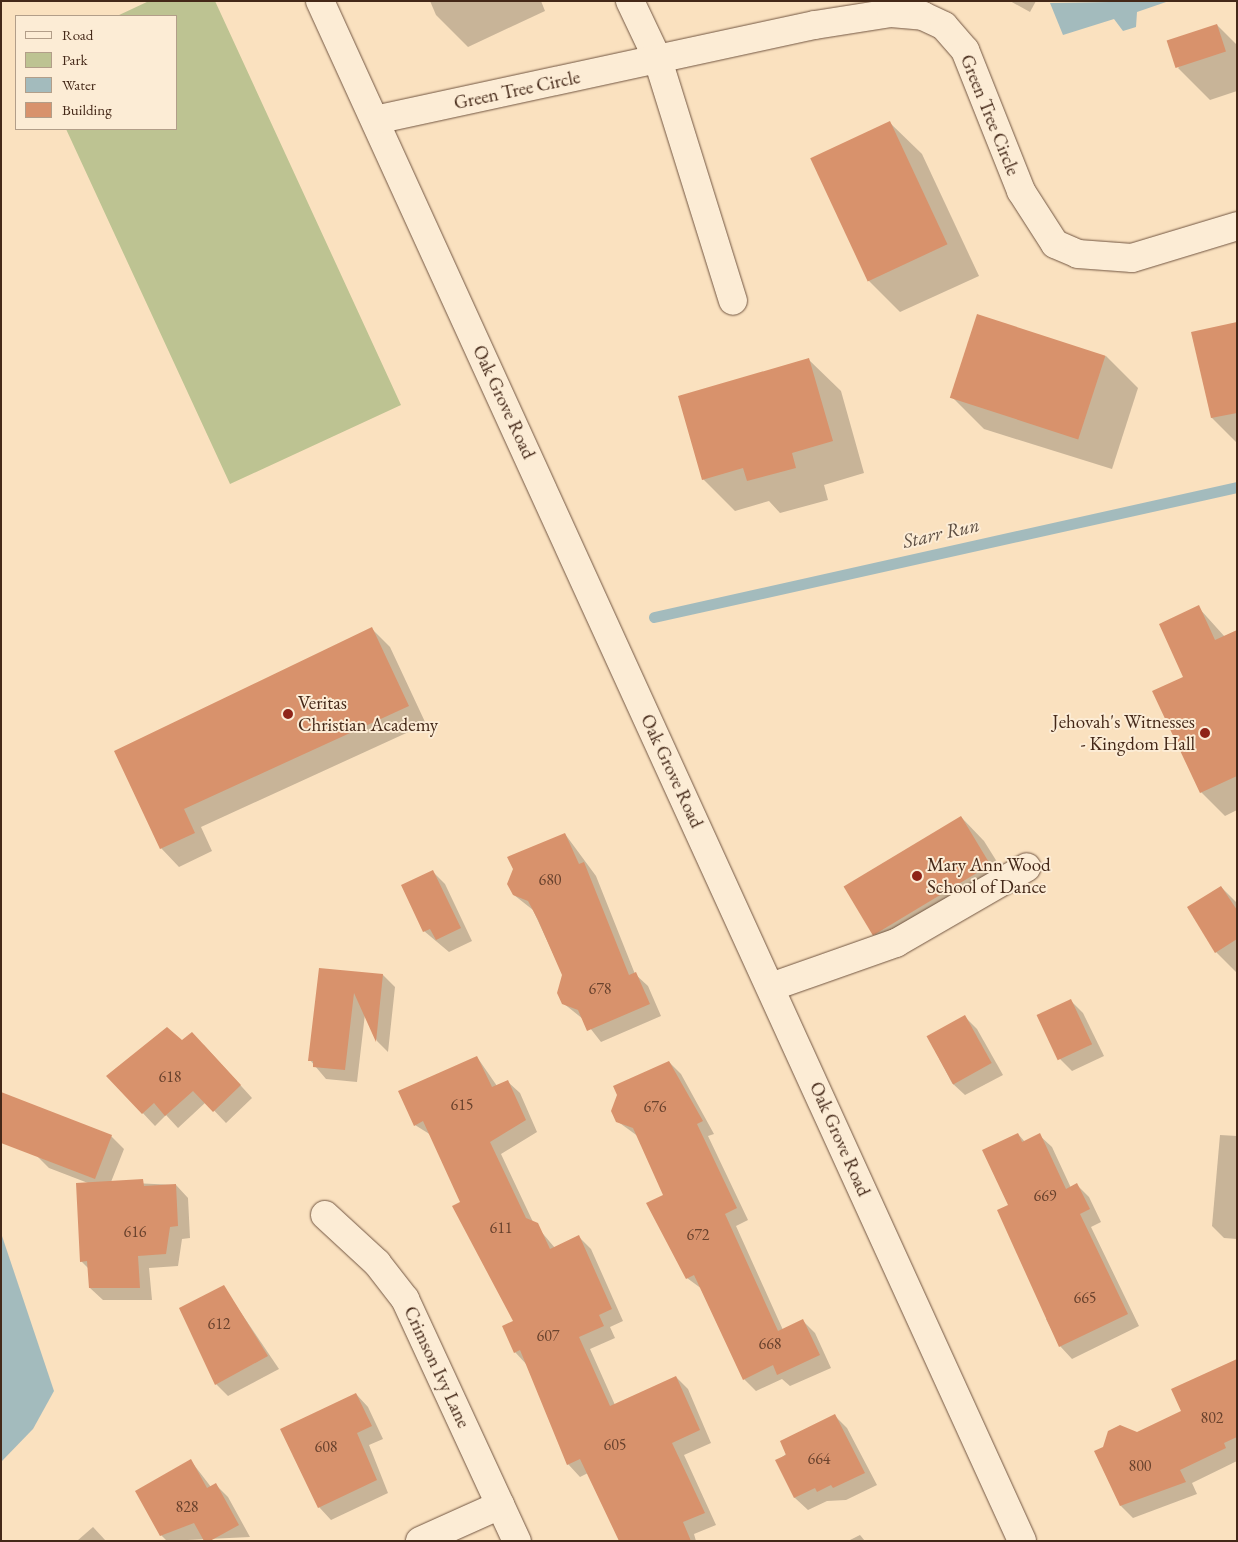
<!DOCTYPE html>
<style>
body{margin:0}
#map{position:relative;width:1238px;height:1542px;overflow:hidden;background:#fae1bf;font-family:"EB Garamond",serif}
div>[style]{position:absolute}
.green>*{inset:0;background:#bdc392}
.water>*{inset:0;background:#a3bbbd}
.shadow>*{inset:0;background:#0003}
.stream>*{height:11px;margin:-5.5px;padding:0 5.5px;transform-origin:5.5px;border-radius:5.5px;background:#a3bbbd}
.building>*{inset:0;background:#d8926c;transform-origin:0 0}
.roads{filter:drop-shadow(0 0 1px #725642) drop-shadow(0 0 1px #725642)}
.minor>*{height:28px;margin:-14px;padding:0 14px;transform-origin:14px;border-radius:14px;background:#fcecd5}
.dots>*{width:14px;height:14px;translate:-50% -50%;box-sizing:border-box;border:2px solid #fcecd5;border-radius:50%}
span{translate:-50% -50%;white-space:nowrap;text-align:center;line-height:1.15;-webkit-text-stroke:4px #fcecd5;paint-order:stroke}
.number-label{font-size:16px;color:#69422d}
.number-label span{-webkit-text-stroke-width:0}
.street-label{font-size:19px;color:#442818}
.poi-label{font-size:19px;color:#442818}
.left{translate:0 -50%;text-align:left}
.right{translate:-100% -50%;text-align:right}
.water-label{font-size:20px;color:#5c4d41;font-style:italic}
.frame{position:absolute;inset:0;border:2px solid #442818;pointer-events:none}
.legend{position:absolute;left:15px;top:15px;width:162px;height:115px;box-sizing:border-box;background:#fcecd5;border:1px solid #b29e89;margin:0;padding:6px 9px;list-style:none;font-size:15px;color:#442818}
.legend li{display:flex;align-items:center;gap:10px;height:25px}
.legend b{width:25px;border:1px solid #b29e89}
</style>
<div id="map">
<div class="green">
<i style="clip-path:polygon(149px 1px,215px 1px,401px 405px,230px 484px,66px 129px,176px 129px,176px 16px,117px 16px)"></i>
</div>
<div class="water">
<i style="clip-path:polygon(1169px 1px,1137px 12px,1136px 27px,1123px 31px,1114px 19px,1063px 35px,1050px 3px)"></i>
<i style="clip-path:polygon(1px 1233px,54px 1391px,33px 1429px,1px 1462px)"></i>
</div>
<div class="shadow">
<i style="clip-path:polygon(430px 1px,541px 1px,545px 11px,468px 47px,436px 15px)"></i>
<i style="clip-path:polygon(1010px 1px,1036px 1px,1030px 12px)"></i>
<i style="clip-path:polygon(1217px 25px,1237px 45px,1237px 91px,1210px 100px,1178px 68px)"></i>
<i style="clip-path:polygon(889px 122px,922px 154px,979px 276px,900px 312px,868px 280px)"></i>
<i style="clip-path:polygon(1237px 323px,1237px 443px,1212px 418px,1193px 333px)"></i>
<i style="clip-path:polygon(1106px 356px,1138px 388px,1112px 469px,984px 429px,952px 397px)"></i>
<i style="clip-path:polygon(808px 359px,841px 391px,864px 473px,824px 485px,828px 500px,780px 513px,769px 501px,735px 511px,703px 479px)"></i>
<i style="clip-path:polygon(1198px 607px,1225px 637px,1237px 631px,1237px 810px,1225px 816px,1201px 792px,1184px 677px)"></i>
<i style="clip-path:polygon(372px 629px,390px 647px,426px 724px,201px 827px,212px 851px,179px 867px,161px 848px,116px 751px)"></i>
<i style="clip-path:polygon(961px 817px,984px 841px,1014px 889px,897px 957px,874px 934px)"></i>
<i style="clip-path:polygon(565px 834px,596px 876px,635px 974px,648px 986px,661px 1016px,601px 1042px,583px 1019px,563px 1003px,563px 975px,533px 910px,514px 895px)"></i>
<i style="clip-path:polygon(433px 872px,445px 884px,472px 941px,449px 952px,424px 931px)"></i>
<i style="clip-path:polygon(1221px 887px,1237px 903px,1237px 973px,1216px 952px)"></i>
<i style="clip-path:polygon(320px 969px,383px 975px,395px 987px,388px 1052px,377px 1041px,365px 1014px,357px 1082px,326px 1079px,310px 1060px)"></i>
<i style="clip-path:polygon(1071px 1001px,1083px 1013px,1104px 1056px,1072px 1071px,1060px 1059px)"></i>
<i style="clip-path:polygon(965px 1017px,977px 1029px,1003px 1075px,965px 1095px,952px 1083px,928px 1037px)"></i>
<i style="clip-path:polygon(182px 1041px,204px 1045px,252px 1098px,226px 1123px,206px 1102px,178px 1128px,166px 1115px,155px 1126px,108px 1076px)"></i>
<i style="clip-path:polygon(477px 1057px,497px 1086px,507px 1081px,520px 1093px,537px 1132px,501px 1154px,533px 1222px,555px 1248px,578px 1236px,591px 1249px,623px 1321px,610px 1327px,615px 1338px,590px 1349px,615px 1405px,676px 1377px,688px 1389px,711px 1443px,684px 1455px,716px 1525px,694px 1534px,696px 1541px,620px 1541px,588px 1473px,580px 1477px,568px 1464px,527px 1365px,515px 1352px,515px 1321px,431px 1135px,415px 1125px)"></i>
<i style="clip-path:polygon(669px 1062px,681px 1074px,714px 1134px,708px 1136px,748px 1220px,736px 1226px,783px 1330px,803px 1321px,815px 1333px,831px 1368px,790px 1386px,782px 1379px,756px 1391px,744px 1379px,702px 1289px,687px 1278px,665px 1195px,639px 1137px,617px 1121px)"></i>
<i style="clip-path:polygon(44px 1110px,111px 1136px,124px 1149px,111px 1182px,176px 1185px,188px 1198px,190px 1238px,182px 1239px,178px 1266px,149px 1268px,152px 1300px,103px 1300px,90px 1288px,89px 1269px,81px 1261px,88px 1183px,49px 1168px,37px 1156px)"></i>
<i style="clip-path:polygon(1018px 1134px,1025px 1142px,1039px 1135px,1052px 1147px,1071px 1188px,1077px 1185px,1089px 1197px,1101px 1222px,1091px 1227px,1139px 1326px,1072px 1359px,1060px 1346px,1046px 1319px,1050px 1317px,1010px 1205px)"></i>
<i style="clip-path:polygon(1220px 1135px,1237px 1136px,1237px 1239px,1224px 1238px,1212px 1226px)"></i>
<i style="clip-path:polygon(223px 1286px,279px 1369px,228px 1396px,216px 1384px)"></i>
<i style="clip-path:polygon(1237px 1361px,1237px 1461px,1192px 1483px,1197px 1494px,1133px 1518px,1121px 1506px,1137px 1433px,1183px 1412px)"></i>
<i style="clip-path:polygon(356px 1394px,368px 1407px,383px 1439px,369px 1445px,388px 1493px,331px 1520px,319px 1507px)"></i>
<i style="clip-path:polygon(835px 1416px,847px 1428px,877px 1485px,846px 1500px,827px 1501px,808px 1510px,795px 1498px,777px 1461px)"></i>
<i style="clip-path:polygon(191px 1461px,211px 1487px,216px 1485px,228px 1497px,250px 1537px,167px 1541px,161px 1535px)"></i>
<i style="clip-path:polygon(93px 1527px,106px 1541px,77px 1541px)"></i>
<i style="clip-path:polygon(860px 1535px,865px 1541px,848px 1541px)"></i>
</div>
<div class="stream">
<i style="left:654px;top:617px;width:597px;rotate:-12.57deg"></i>
</div>
<div class="building">
<i style="left:1217px;top:24px;width:29px;height:53px;rotate:72deg"></i>
<i style="left:890px;top:121px;width:136px;height:88px;rotate:65deg"></i>
<i style="left:977px;top:314px;width:135px;height:88px;rotate:18deg"></i>
<i style="clip-path:polygon(1237px 322px,1237px 413px,1211px 418px,1191px 332px)"></i>
<i style="clip-path:polygon(809px 358px,833px 441px,792px 453px,796px 468px,747px 481px,743px 468px,702px 480px,678px 396px)"></i>
<i style="clip-path:polygon(1199px 605px,1215px 640px,1237px 630px,1237px 776px,1200px 793px,1152px 691px,1183px 677px,1159px 624px)"></i>
<i style="clip-path:polygon(372px 627px,409px 706px,184px 809px,195px 833px,160px 849px,114px 751px)"></i>
<i style="left:961px;top:816px;width:57px;height:137px;rotate:59deg"></i>
<i style="clip-path:polygon(565px 833px,579px 864px,584px 862px,629px 975px,636px 972px,650px 1004px,587px 1031px,578px 1010px,562px 1004px,557px 993px,562px 975px,538px 920px,528px 901px,513px 895px,507px 884px,513px 869px,507px 857px)"></i>
<i style="clip-path:polygon(433px 870px,461px 928px,436px 940px,430px 929px,423px 932px,401px 885px)"></i>
<i style="clip-path:polygon(1221px 886px,1237px 910px,1237px 939px,1215px 953px,1187px 907px)"></i>
<i style="clip-path:polygon(319px 968px,383px 974px,376px 1042px,354px 993px,345px 1070px,313px 1067px,313px 1061px,308px 1061px)"></i>
<i style="left:1071px;top:999px;width:50px;height:38px;rotate:65deg"></i>
<i style="left:965px;top:1015px;width:55px;height:44px;rotate:61deg"></i>
<i style="clip-path:polygon(167px 1027px,182px 1040px,192px 1032px,241px 1085px,213px 1112px,193px 1091px,165px 1116px,154px 1103px,142px 1114px,106px 1076px)"></i>
<i style="clip-path:polygon(477px 1056px,492px 1087px,508px 1080px,526px 1120px,490px 1142px,526px 1218px,538px 1223px,550px 1249px,579px 1235px,612px 1309px,599px 1315px,604px 1326px,579px 1337px,610px 1406px,676px 1376px,700px 1430px,672px 1443px,705px 1513px,683px 1522px,691px 1541px,619px 1541px,580px 1459px,567px 1465px,520px 1350px,514px 1353px,502px 1326px,513px 1321px,452px 1206px,460px 1202px,423px 1121px,414px 1126px,398px 1091px)"></i>
<i style="clip-path:polygon(669px 1061px,703px 1121px,697px 1124px,737px 1208px,725px 1214px,778px 1331px,803px 1319px,820px 1355px,777px 1375px,773px 1365px,743px 1380px,694px 1275px,686px 1279px,646px 1203px,663px 1195px,633px 1128px,616px 1122px,611px 1111px,617px 1095px,613px 1086px)"></i>
<i style="clip-path:polygon(1px 1092px,112px 1135px,95px 1179px,1px 1143px)"></i>
<i style="clip-path:polygon(1018px 1133px,1022px 1142px,1040px 1133px,1066px 1189px,1077px 1183px,1090px 1209px,1080px 1214px,1128px 1314px,1059px 1347px,997px 1210px,1008px 1205px,982px 1150px)"></i>
<i style="clip-path:polygon(143px 1179px,144px 1186px,176px 1184px,178px 1226px,170px 1227px,166px 1254px,138px 1256px,140px 1288px,89px 1288px,87px 1261px,80px 1262px,76px 1183px)"></i>
<i style="clip-path:polygon(224px 1285px,268px 1356px,215px 1385px,179px 1308px)"></i>
<i style="clip-path:polygon(1237px 1359px,1237px 1437px,1224px 1443px,1226px 1448px,1180px 1470px,1186px 1482px,1120px 1506px,1094px 1451px,1103px 1447px,1108px 1431px,1120px 1425px,1137px 1432px,1181px 1411px,1171px 1389px)"></i>
<i style="clip-path:polygon(356px 1393px,372px 1426px,357px 1433px,377px 1480px,318px 1508px,280px 1429px)"></i>
<i style="clip-path:polygon(835px 1414px,865px 1473px,833px 1488px,831px 1485px,817px 1492px,815px 1488px,794px 1498px,775px 1460px,786px 1455px,780px 1441px)"></i>
<i style="clip-path:polygon(191px 1459px,207px 1488px,216px 1483px,239px 1525px,210px 1541px,204px 1541px,194px 1523px,160px 1536px,135px 1491px)"></i>
</div>
<div class="roads">
<div class="minor">
<i style="left:320px;top:1px;width:1692px;rotate:65.49deg"></i>
<i style="left:630px;top:1px;width:65px;rotate:64.6deg"></i>
<i style="left:658px;top:60px;width:252px;rotate:72.7deg"></i>
<i style="left:375px;top:120px;width:450px;rotate:-12.2deg"></i>
<i style="left:815px;top:25px;width:77px;rotate:-9deg"></i>
<i style="left:891px;top:13px;width:32px;rotate:5deg"></i>
<i style="left:923px;top:16px;width:23px;rotate:25deg"></i>
<i style="left:944px;top:26px;width:32px;rotate:49deg"></i>
<i style="left:965px;top:50px;width:152px;rotate:68.3deg"></i>
<i style="left:1021px;top:191px;width:63px;rotate:57.3deg"></i>
<i style="left:1055px;top:244px;width:25px;rotate:23deg"></i>
<i style="left:1078px;top:254px;width:54px;rotate:4.2deg"></i>
<i style="left:1132px;top:258px;width:110px;rotate:-16.9deg"></i>
<i style="left:771px;top:987px;width:133px;rotate:-19.4deg"></i>
<i style="left:896px;top:943px;width:151px;rotate:-30.1deg"></i>
<i style="left:325px;top:1215px;width:71px;rotate:42.7deg"></i>
<i style="left:377px;top:1263px;width:46px;rotate:52.1deg"></i>
<i style="left:405px;top:1299px;width:267px;rotate:65.2deg"></i>
<i style="left:420px;top:1541px;width:88px;rotate:-24.2deg"></i>
</div>
</div>
<div class="dots">
<i style="left:288px;top:714px;background:#8f2418"></i>
<i style="left:1205px;top:733px;background:#8f2418"></i>
<i style="left:917px;top:876px;background:#8f2418"></i>
</div>
<div class="number-label">
<span style="left:550px;top:880px">680</span>
<span style="left:600px;top:989px">678</span>
<span style="left:170px;top:1077px">618</span>
<span style="left:462px;top:1105px">615</span>
<span style="left:655px;top:1107px">676</span>
<span style="left:1045px;top:1196px">669</span>
<span style="left:501px;top:1228px">611</span>
<span style="left:135px;top:1232px">616</span>
<span style="left:698px;top:1235px">672</span>
<span style="left:1085px;top:1298px">665</span>
<span style="left:219px;top:1324px">612</span>
<span style="left:548px;top:1336px">607</span>
<span style="left:770px;top:1344px">668</span>
<span style="left:1212px;top:1418px">802</span>
<span style="left:615px;top:1445px">605</span>
<span style="left:326px;top:1447px">608</span>
<span style="left:819px;top:1459px">664</span>
<span style="left:1140px;top:1466px">800</span>
<span style="left:187px;top:1507px">828</span>
</div>
<div class="street-label">
<span style="left:517px;top:90px;rotate:-12deg">Green Tree Circle</span>
<span style="left:990px;top:115px;rotate:68deg">Green Tree Circle</span>
<span style="left:504px;top:402px;rotate:65deg">Oak Grove Road</span>
<span style="left:672px;top:771px;rotate:65deg">Oak Grove Road</span>
<span style="left:840px;top:1139px;rotate:66deg">Oak Grove Road</span>
<span style="left:437px;top:1367px;rotate:65deg">Crimson Ivy Lane</span>
</div>
<div class="poi-label">
<span class="left" style="left:298px;top:714px">Veritas<br>Christian Academy</span>
<span class="right" style="left:1195px;top:733px">Jehovah's Witnesses<br>- Kingdom Hall</span>
<span class="left" style="left:927px;top:876px">Mary Ann Wood<br>School of Dance</span>
</div>
<div class="water-label">
<span style="left:941px;top:533px;rotate:-13deg">Starr Run</span>
</div>
<div class="frame"></div>
<ul class="legend">
<li><b style="height:6px;background:#fcecd5"></b>Road</li>
<li><b style="height:14px;background:#bdc392"></b>Park</li>
<li><b style="height:14px;background:#a3bbbd"></b>Water</li>
<li><b style="height:14px;background:#d8926c"></b>Building</li>
</ul>
</div>
